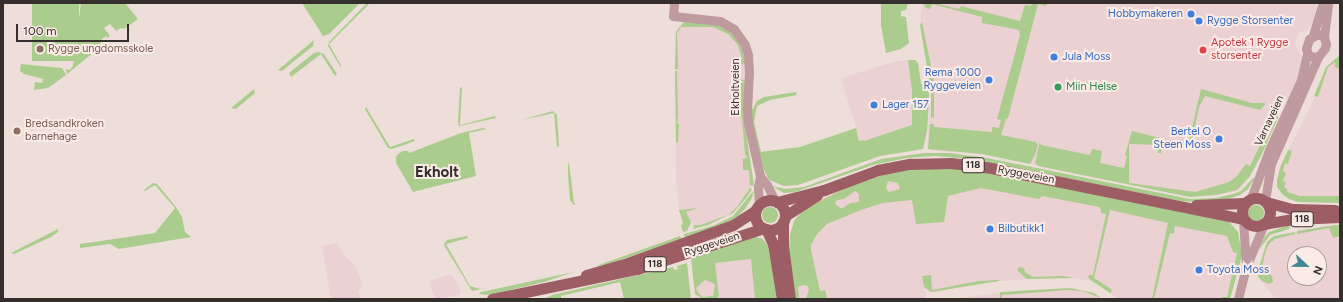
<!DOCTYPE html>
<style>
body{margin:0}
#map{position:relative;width:1343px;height:302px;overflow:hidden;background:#eeded9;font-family:Figtree,sans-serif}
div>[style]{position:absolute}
.commercial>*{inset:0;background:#ebd1d1}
.green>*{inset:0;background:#aacd8d;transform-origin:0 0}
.round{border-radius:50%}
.tertiary>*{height:9px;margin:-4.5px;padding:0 4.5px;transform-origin:4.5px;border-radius:4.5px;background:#bf9a9e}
.primary>*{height:11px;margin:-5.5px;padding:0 5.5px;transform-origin:5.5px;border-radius:5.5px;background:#9c5d65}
.primary>.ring{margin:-5.5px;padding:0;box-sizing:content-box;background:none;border:11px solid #9c5d65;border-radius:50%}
.dots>*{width:11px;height:11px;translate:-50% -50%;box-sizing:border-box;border:2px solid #fbebe6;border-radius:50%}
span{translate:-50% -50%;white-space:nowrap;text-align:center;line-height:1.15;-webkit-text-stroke:4px #fbebe6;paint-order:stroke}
.shield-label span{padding:1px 3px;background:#fbebe6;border:1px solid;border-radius:3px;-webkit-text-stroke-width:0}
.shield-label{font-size:10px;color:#342e2c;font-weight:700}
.shop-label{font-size:11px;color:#366cbe}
.right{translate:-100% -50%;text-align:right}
.left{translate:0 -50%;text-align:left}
.health-label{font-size:11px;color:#be3a42}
.education-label{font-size:11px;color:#785e54}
.street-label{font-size:11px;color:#342e2c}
.leisure-label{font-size:11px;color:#27864d}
.district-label{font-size:15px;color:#342e2c;font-weight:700}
.frame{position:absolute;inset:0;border:4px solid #342e2c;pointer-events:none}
.north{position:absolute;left:1287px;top:246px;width:40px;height:40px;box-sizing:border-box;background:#fbebe6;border:1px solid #ab9f9c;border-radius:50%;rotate:112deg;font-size:11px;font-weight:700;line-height:16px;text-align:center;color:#342e2c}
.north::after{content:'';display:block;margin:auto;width:14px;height:18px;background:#428695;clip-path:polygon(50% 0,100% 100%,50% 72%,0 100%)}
.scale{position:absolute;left:16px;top:24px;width:113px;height:18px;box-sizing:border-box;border:2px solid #342e2c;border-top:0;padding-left:5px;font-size:12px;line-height:14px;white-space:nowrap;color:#342e2c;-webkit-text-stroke:3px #fbebe6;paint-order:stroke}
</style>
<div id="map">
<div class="commercial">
<i style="clip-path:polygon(922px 3px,1317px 3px,1315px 18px,1307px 31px,1299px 32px,1295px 45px,1302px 56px,1301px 71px,1288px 99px,1282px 98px,1276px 107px,1278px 118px,1250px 176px,1241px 188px,1233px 192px,1216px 195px,1190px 197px,982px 154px,929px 150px,927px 146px,931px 91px,920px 25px)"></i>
<i style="clip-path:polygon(684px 22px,711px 23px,736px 37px,745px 57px,744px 120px,753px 186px,751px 186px,736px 208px,728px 215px,696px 226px,686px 220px,682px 209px,679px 210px,676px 176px,675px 35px,678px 27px)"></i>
<i style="clip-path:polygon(1340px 55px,1340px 203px,1292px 200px,1284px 196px,1277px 187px,1281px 165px,1313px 101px,1326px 67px)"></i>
<i style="clip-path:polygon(908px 60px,915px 60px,918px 63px,921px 84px,929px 84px,929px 99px,927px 131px,923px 149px,885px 155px,866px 161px,841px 78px,893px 62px)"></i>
<i style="clip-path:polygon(900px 170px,1229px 222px,1238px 232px,1239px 268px,1230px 299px,1116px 299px,1107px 289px,1090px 281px,1074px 278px,1051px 278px,999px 281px,967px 285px,938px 292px,931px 292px,925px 288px,926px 299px,795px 299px,789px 244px,792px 228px,799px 214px,822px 198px,846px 188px)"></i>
<i style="clip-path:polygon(evenodd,1335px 225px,1340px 225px,1340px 299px,1275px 299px,1258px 277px,1259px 267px,1267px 242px,1270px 238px,1279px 235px,1335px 225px,1295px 254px,1319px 254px,1319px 278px,1295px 278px,1295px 254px)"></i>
<i style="clip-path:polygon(755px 237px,763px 239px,778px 299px,696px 299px,691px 258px)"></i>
<i style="clip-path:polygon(337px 243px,343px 253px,355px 266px,363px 286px,358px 290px,361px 299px,331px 299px,322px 246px)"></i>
<i style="clip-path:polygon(451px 274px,461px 290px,459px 295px,435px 299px,429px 281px)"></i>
<i style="clip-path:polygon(1070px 288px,1094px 293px,1102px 299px,956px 299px,1004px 292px)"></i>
</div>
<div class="green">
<i style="left:32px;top:3px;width:47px;height:58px"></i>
<i style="clip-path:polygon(81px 3px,125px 3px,138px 19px,124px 29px,121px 28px,116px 31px,110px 24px,104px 28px,110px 36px,107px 38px,106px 36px,100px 41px,101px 43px,91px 51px,93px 53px,67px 74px,66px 69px,70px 70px,73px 66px)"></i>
<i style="clip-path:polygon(302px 3px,360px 3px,329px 34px,323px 36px)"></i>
<i style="clip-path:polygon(367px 3px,370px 3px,329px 44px,342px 67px,340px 66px,328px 46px,329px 42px)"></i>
<i style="clip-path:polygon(881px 3px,908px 3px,906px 10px,901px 11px,901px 16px,906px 17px,909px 43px,901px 49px,886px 53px,881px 25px)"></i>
<i style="clip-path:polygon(923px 3px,934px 3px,959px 9px,961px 6px,1020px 21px,1025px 5px,1031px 6px,1032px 3px,1047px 3px,1046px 6px,1038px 4px,1008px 118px,1006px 119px,1001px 135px,1036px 142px,1038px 145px,1035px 155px,1030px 164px,982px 154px,928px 149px,930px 124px,934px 124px,934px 127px,992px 132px,992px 127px,999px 128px,1001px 120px,997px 119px,1020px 35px,1019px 30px,982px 23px,982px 17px,932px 4px,930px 9px,926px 8px)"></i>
<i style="clip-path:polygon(684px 22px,717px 24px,729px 31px,736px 37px,743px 51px,745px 65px,740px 63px,742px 59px,738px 45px,728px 34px,713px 27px,681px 27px,677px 33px,678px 69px,675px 69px,676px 32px)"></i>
<i style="clip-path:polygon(922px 22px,934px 81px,934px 118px,931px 117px,931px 91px,920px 25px)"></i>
<i style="clip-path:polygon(314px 40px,313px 46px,282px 71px,278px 70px)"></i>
<i style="clip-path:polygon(318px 52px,324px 54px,337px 74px,335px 76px,321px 54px,291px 77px,289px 73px,314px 53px)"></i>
<i style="clip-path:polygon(1340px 55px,1340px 69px,1335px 67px,1335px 62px,1328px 67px,1318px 97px,1314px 96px,1326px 67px)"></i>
<i style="clip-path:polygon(908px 60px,915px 60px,918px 63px,921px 84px,929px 84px,929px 99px,927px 131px,923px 149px,880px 156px,798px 185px,784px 186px,769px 180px,762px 166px,754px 137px,751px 112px,757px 101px,764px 97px,796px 92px,797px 95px,770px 100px,757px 106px,754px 122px,761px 152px,800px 147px,856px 128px,859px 141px,863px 140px,864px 141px,912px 125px,912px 90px)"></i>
<i style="clip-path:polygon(21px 64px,62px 68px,66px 75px,48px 88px,34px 90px,35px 82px,42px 83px,43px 79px,24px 74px,20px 71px)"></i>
<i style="clip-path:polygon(675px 71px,677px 71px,678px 116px,677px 123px,679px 124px,678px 142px,676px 143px)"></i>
<i style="clip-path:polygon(740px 79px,745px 81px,744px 120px,754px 185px,753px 186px,750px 185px,749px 170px,743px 170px,743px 160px,741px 160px,748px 157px,745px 155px,742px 118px,740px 117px)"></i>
<i style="clip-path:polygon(462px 87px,460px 125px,495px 116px,496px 118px,459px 126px,458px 122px,460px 88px)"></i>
<i style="clip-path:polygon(254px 89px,255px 93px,236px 109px,231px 108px)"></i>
<i style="clip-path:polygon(1201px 89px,1252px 103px,1265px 103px,1265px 105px,1260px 110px,1205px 96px,1199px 107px,1191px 146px,1163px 145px,1161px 153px,1158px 153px,1158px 145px,1129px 144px,1129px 183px,1195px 192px,1229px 182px,1236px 177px,1246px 164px,1250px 166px,1273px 118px,1269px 113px,1270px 108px,1275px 106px,1278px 111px,1278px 118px,1262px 154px,1250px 176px,1237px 190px,1216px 195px,1190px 197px,1038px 166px,1035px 163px,1040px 142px,1041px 145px,1090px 155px,1092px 149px,1102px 151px,1100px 163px,1124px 168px,1127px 156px,1125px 155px,1132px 131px,1188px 145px)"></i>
<i style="clip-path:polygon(366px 107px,390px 147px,414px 139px,415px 141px,392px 149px,388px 148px,365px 109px)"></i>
<i style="clip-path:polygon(553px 111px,557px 115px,559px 146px,557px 147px,554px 113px,521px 120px)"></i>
<i style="clip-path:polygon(483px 128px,486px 129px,469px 133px,476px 176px,413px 192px,396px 163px,396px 157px,398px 154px,403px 151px,408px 151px,409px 153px,461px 133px)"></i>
<i style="clip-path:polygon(1288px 150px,1292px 151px,1288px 164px,1285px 163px,1283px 171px,1286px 173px,1283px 181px,1286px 183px,1284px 187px,1287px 189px,1287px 192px,1300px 196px,1340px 196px,1340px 203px,1298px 202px,1289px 199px,1282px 194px,1277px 187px,1277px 180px,1280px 168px)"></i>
<i style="clip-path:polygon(925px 153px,950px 153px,987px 158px,1190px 199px,1215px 198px,1233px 194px,1241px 191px,1253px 178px,1255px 178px,1248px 189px,1240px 195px,1228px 199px,1196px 202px,1180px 201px,970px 159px,935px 156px,907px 158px,873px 165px,795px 192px,784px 193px,772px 186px,786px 189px,804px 187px,881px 159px)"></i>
<i style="clip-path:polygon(569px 163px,574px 203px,576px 203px,574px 205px,570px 200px,568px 174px,568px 165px)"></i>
<i style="clip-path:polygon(evenodd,941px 167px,992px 173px,1229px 222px,1238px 232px,1242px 255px,1230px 299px,1220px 299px,1222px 297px,1227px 297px,1237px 253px,1233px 252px,1227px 236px,1175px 226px,1174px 234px,1170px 233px,1154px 299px,1152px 299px,1168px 223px,1110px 210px,1094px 278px,1111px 289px,1112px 291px,1110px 293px,1088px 278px,1089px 275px,1093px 275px,1106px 214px,1101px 213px,1101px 209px,1099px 207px,1042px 196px,1039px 199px,981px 188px,948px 196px,944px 222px,916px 224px,912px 200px,883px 203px,861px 210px,827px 224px,817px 234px,811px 245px,811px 250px,820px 291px,825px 290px,827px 299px,806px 299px,809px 289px,808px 286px,804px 285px,798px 287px,799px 299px,795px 299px,789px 252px,790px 235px,794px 221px,804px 209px,846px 188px,880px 176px,900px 170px,941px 167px,888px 181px,898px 183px,900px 189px,889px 192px,886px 188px,888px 181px,941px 167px,855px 191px,859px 194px,859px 202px,850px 203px,843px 208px,840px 208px,835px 204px,837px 200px,844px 199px,855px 191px)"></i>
<i style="clip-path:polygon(153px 183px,157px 184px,176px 207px,182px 217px,185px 232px,191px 237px,119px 249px,110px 244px,80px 248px,80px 244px,155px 233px,175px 208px,155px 185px,145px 191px,144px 190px)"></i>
<i style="clip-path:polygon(750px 188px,752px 189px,747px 197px,733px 213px,708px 225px,693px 229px,694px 225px,700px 225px,728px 215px,736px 208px)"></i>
<i style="clip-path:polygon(754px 190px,752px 198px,745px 209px,735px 219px,685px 239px,684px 234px,715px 225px,733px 216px)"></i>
<i class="round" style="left:1248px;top:205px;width:16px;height:16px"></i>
<i class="round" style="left:762px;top:207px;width:16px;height:16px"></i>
<i style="clip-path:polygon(698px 208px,686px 212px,691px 222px,687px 231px,683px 232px,681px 226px,683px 223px,679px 210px)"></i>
<i style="clip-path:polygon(1291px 224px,1289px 229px,1270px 235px,1259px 250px,1264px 238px,1269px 232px)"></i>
<i style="clip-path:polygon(1335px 225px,1340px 225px,1340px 236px,1333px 238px,1329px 228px,1297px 234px,1297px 231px)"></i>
<i style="clip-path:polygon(58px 229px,58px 232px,51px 237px,14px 254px,11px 253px)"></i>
<i style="clip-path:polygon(1295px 232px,1295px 234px,1275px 239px,1269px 244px,1265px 253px,1262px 268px,1272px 276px,1273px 282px,1269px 284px,1262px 281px,1258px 277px,1259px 267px,1267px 242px,1274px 236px)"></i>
<i style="clip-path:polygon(467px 236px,468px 238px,446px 244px,470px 286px,480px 289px,491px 287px,472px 291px,445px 247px,444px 244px,447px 240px)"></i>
<i style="clip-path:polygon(680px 236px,682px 239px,605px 265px,596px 266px)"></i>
<i style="clip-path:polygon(evenodd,755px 237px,763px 239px,768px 246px,778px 299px,755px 299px,751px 259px,715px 263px,719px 296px,717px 298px,704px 299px,695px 294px,691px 258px,708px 250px,755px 237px,705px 280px,713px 283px,715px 285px,713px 296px,703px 297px,699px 294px,696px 288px,705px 280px)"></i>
<i style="clip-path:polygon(687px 263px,691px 299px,624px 299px,620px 282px,561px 296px,561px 299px,544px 299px,552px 295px,673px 267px,674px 270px,678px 269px,677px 266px)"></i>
<i style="clip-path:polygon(1019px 267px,1024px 268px,1025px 272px,1033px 277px,1063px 276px,1074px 278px,1027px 279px,1017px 270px)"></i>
<i style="clip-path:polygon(574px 272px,544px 282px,489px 295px,479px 294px,481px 292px)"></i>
<i style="clip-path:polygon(931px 275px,932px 290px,979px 281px,999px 280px,999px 281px,931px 292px,924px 287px,922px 276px)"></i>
<i style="clip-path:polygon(1070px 288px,1094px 293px,1101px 298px,1082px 291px,1067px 290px,1002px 295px,1002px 299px,1000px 299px,1000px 292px)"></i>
</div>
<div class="tertiary">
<i style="left:674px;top:3px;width:13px;rotate:94deg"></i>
<i style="left:673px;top:16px;width:47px;rotate:6.1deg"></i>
<i style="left:720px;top:21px;width:16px;rotate:30deg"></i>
<i style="left:734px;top:29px;width:19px;rotate:55deg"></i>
<i style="left:745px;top:45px;width:10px;rotate:73deg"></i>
<i style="left:748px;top:55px;width:17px;rotate:87deg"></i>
<i style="left:749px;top:72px;width:36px;rotate:93deg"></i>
<i style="left:747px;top:108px;width:15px;rotate:86deg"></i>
<i style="left:748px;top:123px;width:54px;rotate:77.2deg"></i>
<i style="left:760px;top:176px;width:11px;rotate:100deg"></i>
<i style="left:758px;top:187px;width:18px;rotate:87deg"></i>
<i style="left:1313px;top:35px;width:34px;rotate:-73deg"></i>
<i style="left:1324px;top:37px;width:34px;rotate:-83deg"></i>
<i style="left:760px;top:176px;width:11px;rotate:52deg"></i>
<i style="left:767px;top:185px;width:18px;rotate:63deg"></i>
<i style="left:1251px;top:198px;width:51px;rotate:-69.4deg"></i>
<i style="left:1269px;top:150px;width:77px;rotate:-65.4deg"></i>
<i style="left:1301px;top:80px;width:28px;rotate:-77deg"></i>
<i style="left:1265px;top:201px;width:37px;rotate:-81deg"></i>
<i style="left:1271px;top:164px;width:117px;rotate:-66.3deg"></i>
<i style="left:1318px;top:57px;width:11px;rotate:-52deg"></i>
<i style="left:1325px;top:48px;width:4px;rotate:-76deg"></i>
<i style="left:1326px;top:44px;width:7px;rotate:-106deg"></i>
<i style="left:1324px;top:37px;width:7px;rotate:-153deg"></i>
<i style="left:1318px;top:34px;width:10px;rotate:151deg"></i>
<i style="left:1309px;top:39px;width:10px;rotate:107deg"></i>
<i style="left:1306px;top:49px;width:8px;rotate:67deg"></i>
<i style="left:1309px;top:56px;width:9px;rotate:6deg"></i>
<i style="left:1243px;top:219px;width:48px;rotate:86.4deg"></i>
<i style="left:1238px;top:299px;width:33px;rotate:-76deg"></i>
<i style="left:1246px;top:267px;width:47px;rotate:-67.3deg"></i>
</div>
<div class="primary">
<i class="ring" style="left:1242px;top:198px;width:17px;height:17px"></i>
<i class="ring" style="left:755px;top:200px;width:19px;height:19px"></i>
<i style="left:777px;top:202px;width:49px;rotate:-14.3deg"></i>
<i style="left:824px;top:190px;width:58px;rotate:-20.3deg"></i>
<i style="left:878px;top:170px;width:33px;rotate:-11deg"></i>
<i style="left:910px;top:164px;width:41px;rotate:-1.4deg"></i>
<i style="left:951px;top:163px;width:35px;rotate:7deg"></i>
<i style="left:986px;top:167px;width:262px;rotate:11.4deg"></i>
<i style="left:1266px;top:202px;width:28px;rotate:15deg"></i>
<i style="left:1293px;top:209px;width:42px;rotate:1.4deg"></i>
<i style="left:1196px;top:205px;width:48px;rotate:-2.4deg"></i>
<i style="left:785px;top:216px;width:38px;rotate:-33deg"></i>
<i style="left:783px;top:222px;width:24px;rotate:90deg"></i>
<i style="left:783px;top:246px;width:53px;rotate:82.5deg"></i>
<i style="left:1264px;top:224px;width:29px;rotate:-10deg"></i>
<i style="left:1293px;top:219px;width:47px;rotate:-2.4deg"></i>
<i style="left:766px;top:229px;width:17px;rotate:65deg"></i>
<i style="left:773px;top:244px;width:56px;rotate:80.7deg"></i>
<i style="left:586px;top:275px;width:37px;rotate:-16deg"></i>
<i style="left:622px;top:265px;width:118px;rotate:-19.8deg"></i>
<i style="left:733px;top:225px;width:27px;rotate:-33deg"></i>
<i style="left:492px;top:299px;width:148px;rotate:-11.7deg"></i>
<i style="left:637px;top:269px;width:133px;rotate:-17.9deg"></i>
</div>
<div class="dots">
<i style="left:1191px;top:14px;background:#3f7fe0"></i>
<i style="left:1199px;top:21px;background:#3f7fe0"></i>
<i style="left:40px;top:49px;background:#8d6e63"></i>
<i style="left:1203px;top:50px;background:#e0444e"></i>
<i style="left:1054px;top:57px;background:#3f7fe0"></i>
<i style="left:989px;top:80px;background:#3f7fe0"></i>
<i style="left:1058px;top:87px;background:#2e9e5b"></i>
<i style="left:874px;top:105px;background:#3f7fe0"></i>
<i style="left:17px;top:131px;background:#8d6e63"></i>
<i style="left:1219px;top:139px;background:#3f7fe0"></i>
<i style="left:990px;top:229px;background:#3f7fe0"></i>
<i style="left:1199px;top:270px;background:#3f7fe0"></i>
</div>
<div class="shield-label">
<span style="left:973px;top:165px">118</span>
<span style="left:1302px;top:219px">118</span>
<span style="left:655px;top:264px">118</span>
</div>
<div class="shop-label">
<span class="right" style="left:1183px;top:14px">Hobbymakeren</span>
<span class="left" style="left:1207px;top:21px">Rygge Storsenter</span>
<span class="left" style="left:1062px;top:57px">Jula Moss</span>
<span class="right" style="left:981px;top:80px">Rema 1000<br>Ryggeveien</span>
<span class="left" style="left:882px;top:105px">Lager 157</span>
<span class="right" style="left:1211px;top:139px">Bertel O<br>Steen Moss</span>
<span class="left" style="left:998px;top:229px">Bilbutikk1</span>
<span class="left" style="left:1207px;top:270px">Toyota Moss</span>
</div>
<div class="health-label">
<span class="left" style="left:1211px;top:50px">Apotek 1 Rygge<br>storsenter</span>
</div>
<div class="education-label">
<span class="left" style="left:48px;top:49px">Rygge ungdomsskole</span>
<span class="left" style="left:25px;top:131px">Bredsandkroken<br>barnehage</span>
</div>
<div class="street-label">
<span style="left:736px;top:87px;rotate:-90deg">Ekholtveien</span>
<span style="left:1270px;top:121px;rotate:-65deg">Varnaveien</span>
<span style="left:1026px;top:175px;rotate:11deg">Ryggeveien</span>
<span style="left:712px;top:245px;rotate:-18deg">Ryggeveien</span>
</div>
<div class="leisure-label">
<span class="left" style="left:1066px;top:87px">Miin Helse</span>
</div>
<div class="district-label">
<span style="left:437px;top:173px">Ekholt</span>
</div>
<div class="frame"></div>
<div class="north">N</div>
<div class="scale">100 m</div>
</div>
